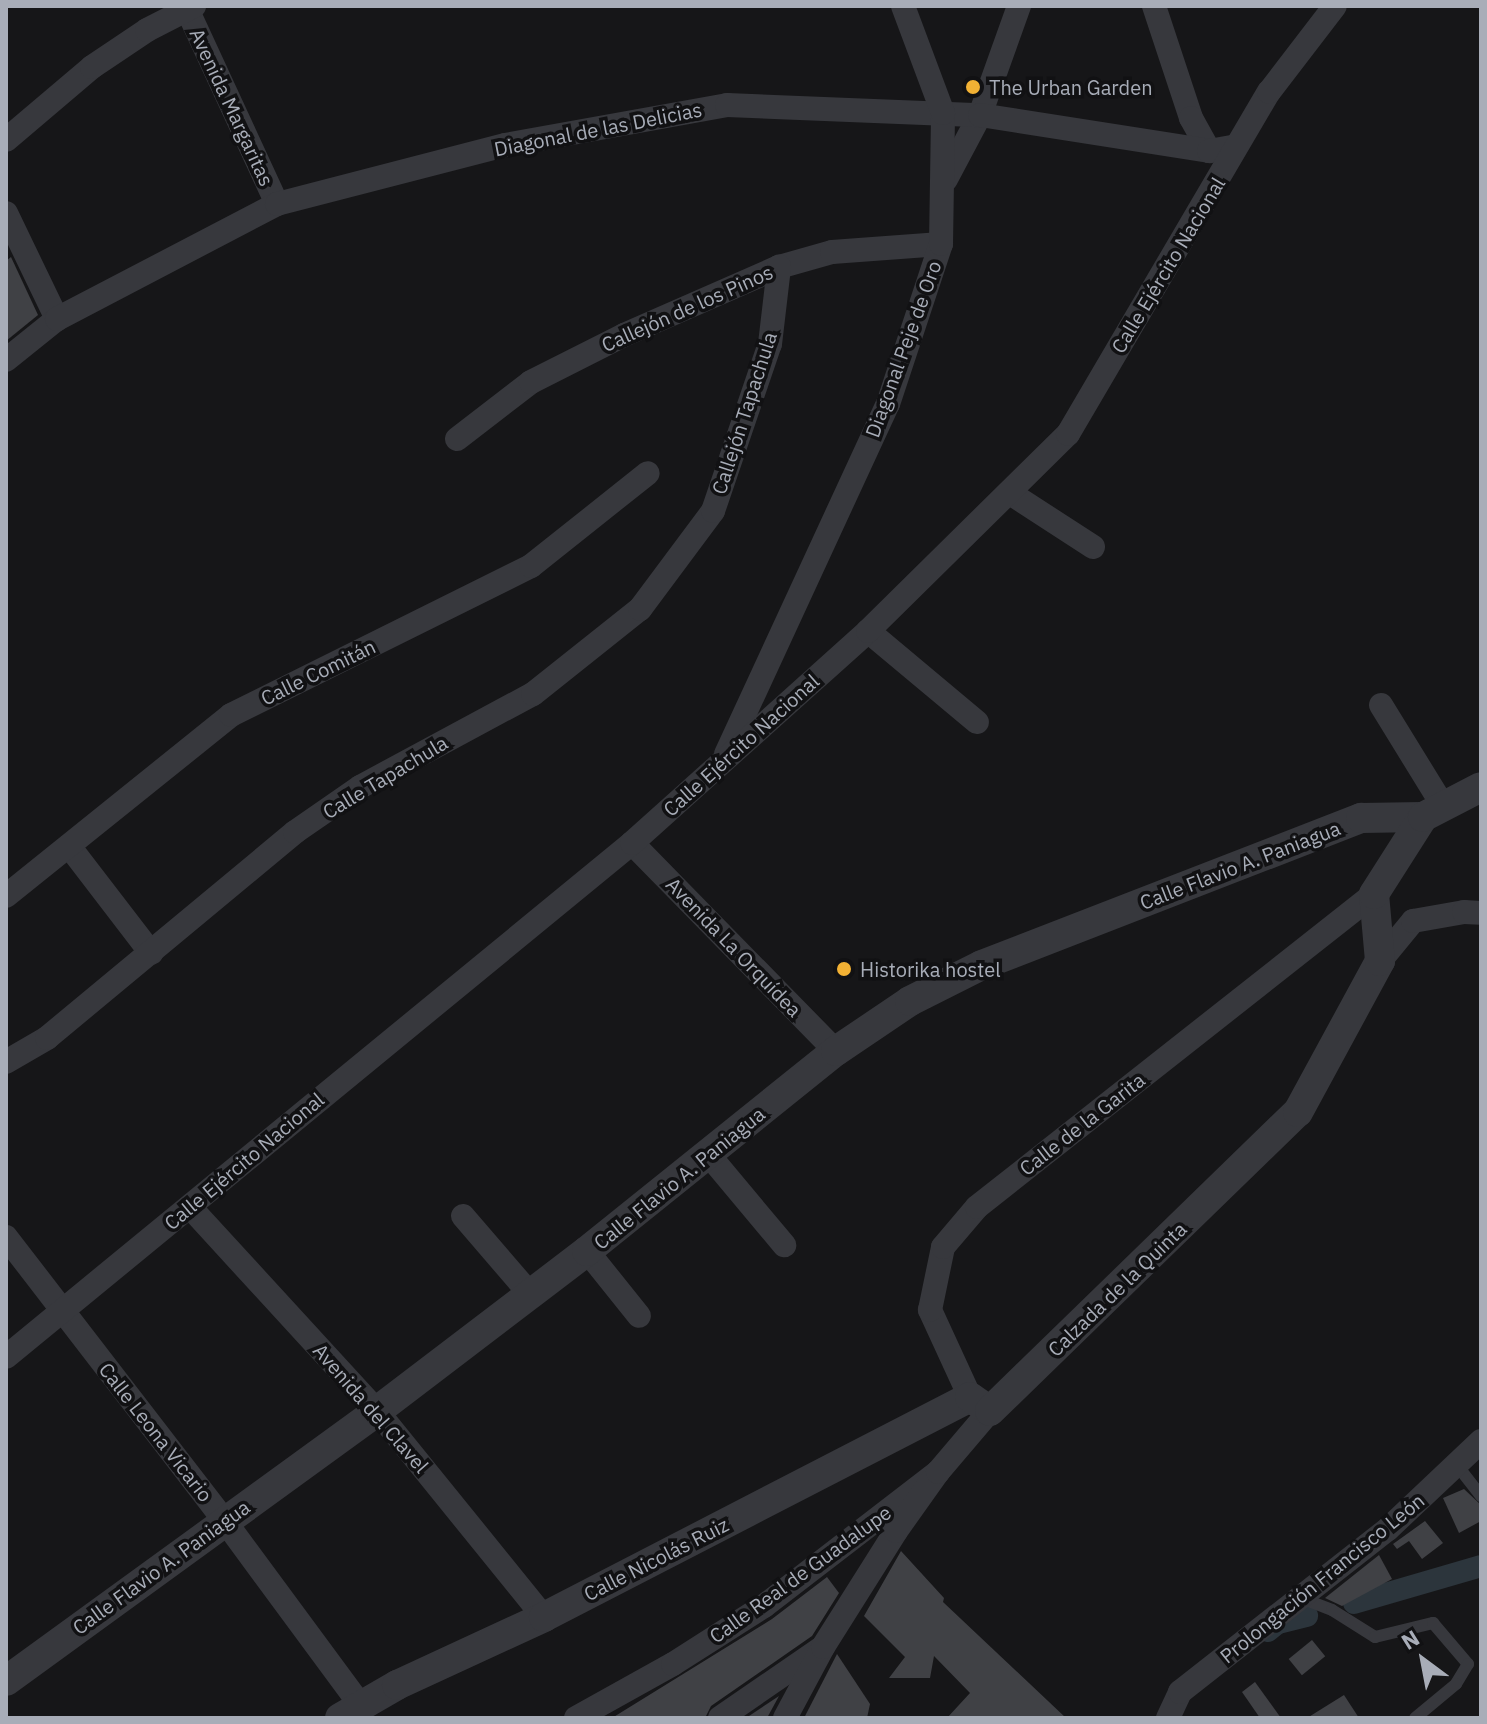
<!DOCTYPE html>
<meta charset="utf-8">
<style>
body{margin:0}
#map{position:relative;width:1487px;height:1724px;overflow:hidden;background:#161618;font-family:"IBM Plex Sans",sans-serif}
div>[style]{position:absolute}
.canal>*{height:22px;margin:-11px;padding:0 11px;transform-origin:11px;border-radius:11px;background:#2c353c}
.building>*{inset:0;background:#404145;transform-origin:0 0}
.service>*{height:12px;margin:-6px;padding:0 6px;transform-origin:6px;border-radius:6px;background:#37383d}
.minor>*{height:24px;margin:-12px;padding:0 12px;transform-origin:12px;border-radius:12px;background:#37383d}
.tertiary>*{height:30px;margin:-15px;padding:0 15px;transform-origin:15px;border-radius:15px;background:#37383d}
.dots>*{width:22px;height:22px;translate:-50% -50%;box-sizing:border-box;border:4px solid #111113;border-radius:50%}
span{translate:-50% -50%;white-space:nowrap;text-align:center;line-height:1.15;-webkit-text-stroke:7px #111113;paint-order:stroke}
.poi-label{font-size:20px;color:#a8adb8}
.left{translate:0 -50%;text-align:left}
.street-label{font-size:20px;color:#a8adb8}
.frame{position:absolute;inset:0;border:8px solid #a8adb8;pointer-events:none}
.north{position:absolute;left:1383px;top:1620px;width:80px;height:80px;-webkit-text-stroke:6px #111113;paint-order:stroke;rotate:328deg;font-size:22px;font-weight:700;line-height:32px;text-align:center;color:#a8adb8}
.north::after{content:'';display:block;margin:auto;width:28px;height:36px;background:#a8adb8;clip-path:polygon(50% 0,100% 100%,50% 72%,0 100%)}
</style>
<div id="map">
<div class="canal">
<i style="left:1354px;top:1603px;width:132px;rotate:-16.2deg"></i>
<i style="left:1268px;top:1631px;width:13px;rotate:-39deg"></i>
<i style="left:1278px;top:1623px;width:30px;rotate:-14deg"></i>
</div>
<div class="building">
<i style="clip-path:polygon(11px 257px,38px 315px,6px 341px,6px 261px)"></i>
<i style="clip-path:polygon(1464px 1489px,1481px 1505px,1481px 1521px,1459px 1533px,1443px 1498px)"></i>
<i style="clip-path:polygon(1425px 1521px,1443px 1543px,1422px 1559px,1409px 1541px,1397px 1549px,1393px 1544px)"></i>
<i style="clip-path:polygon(901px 1551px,944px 1598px,943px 1602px,1066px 1718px,947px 1718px,970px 1693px,934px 1656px,930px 1678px,889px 1678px,905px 1657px,864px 1616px)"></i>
<i style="clip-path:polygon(1379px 1555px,1392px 1579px,1342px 1606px,1325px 1598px)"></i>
<i style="clip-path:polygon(827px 1577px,839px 1593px,812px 1636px,711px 1706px,705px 1718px,612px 1718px,772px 1619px)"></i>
<i style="left:1312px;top:1640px;width:21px;height:30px;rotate:51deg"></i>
<i style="clip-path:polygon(837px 1654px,870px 1704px,867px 1718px,804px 1718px)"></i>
<i style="clip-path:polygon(1255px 1682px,1281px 1718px,1260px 1718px,1242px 1692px)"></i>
<i style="clip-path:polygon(1344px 1695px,1359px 1718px,1307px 1718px)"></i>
<i style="clip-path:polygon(779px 1696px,767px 1718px,746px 1718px)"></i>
</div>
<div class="service">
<i style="left:1456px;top:1464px;width:41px;rotate:52deg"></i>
<i style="left:1301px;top:1598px;width:33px;rotate:21deg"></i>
<i style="left:1332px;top:1610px;width:51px;rotate:32.1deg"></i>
<i style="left:1375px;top:1637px;width:60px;rotate:-13.6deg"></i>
<i style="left:1433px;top:1623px;width:54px;rotate:49.5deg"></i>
<i style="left:1468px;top:1664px;width:23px;rotate:121deg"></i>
<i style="left:1456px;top:1684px;width:53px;rotate:140.3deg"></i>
</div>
<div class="minor">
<i style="left:1154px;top:6px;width:118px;rotate:71.7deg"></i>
<i style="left:1191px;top:118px;width:38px;rotate:61deg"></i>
<i style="left:187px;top:9px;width:215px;rotate:65.2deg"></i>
<i style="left:6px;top:140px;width:113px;rotate:-40.3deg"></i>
<i style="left:92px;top:67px;width:66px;rotate:-33.9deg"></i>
<i style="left:147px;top:30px;width:53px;rotate:-27.1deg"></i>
<i style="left:946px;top:179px;width:72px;rotate:-62deg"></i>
<i style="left:980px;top:115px;width:116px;rotate:-70.3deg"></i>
<i style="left:6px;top:213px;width:118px;rotate:64.3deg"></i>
<i style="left:6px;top:360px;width:65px;rotate:-38.8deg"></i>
<i style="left:57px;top:319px;width:248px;rotate:-27.6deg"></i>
<i style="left:277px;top:204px;width:236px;rotate:-14.5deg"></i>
<i style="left:505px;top:145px;width:226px;rotate:-10.2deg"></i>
<i style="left:727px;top:105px;width:253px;rotate:2.3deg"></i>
<i style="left:980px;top:115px;width:232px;rotate:8.9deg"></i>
<i style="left:1209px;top:151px;width:27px;rotate:-10deg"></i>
<i style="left:457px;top:439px;width:93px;rotate:-37.6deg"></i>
<i style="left:531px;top:382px;width:104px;rotate:-26.8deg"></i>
<i style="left:624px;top:335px;width:169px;rotate:-23.7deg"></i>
<i style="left:779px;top:267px;width:55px;rotate:-15.8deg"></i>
<i style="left:832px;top:252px;width:109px;rotate:-4.2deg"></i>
<i style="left:1010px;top:493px;width:99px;rotate:33deg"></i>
<i style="left:868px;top:631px;width:142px;rotate:39.9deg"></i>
<i style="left:1381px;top:705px;width:116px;rotate:58.4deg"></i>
<i style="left:726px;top:754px;width:386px;rotate:-65.2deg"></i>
<i style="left:888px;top:404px;width:169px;rotate:-71.7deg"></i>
<i style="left:941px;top:244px;width:131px;rotate:-89.1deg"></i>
<i style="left:943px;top:113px;width:114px;rotate:-110.5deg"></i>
<i style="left:632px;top:843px;width:291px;rotate:45.6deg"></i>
<i style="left:69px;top:846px;width:135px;rotate:52.5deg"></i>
<i style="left:6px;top:896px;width:289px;rotate:-38.8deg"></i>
<i style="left:231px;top:715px;width:335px;rotate:-26.4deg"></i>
<i style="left:531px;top:566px;width:149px;rotate:-38.5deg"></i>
<i style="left:1380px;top:961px;width:52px;rotate:-50.5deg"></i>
<i style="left:1413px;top:921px;width:52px;rotate:-10deg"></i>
<i style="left:1464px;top:912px;width:17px;rotate:3deg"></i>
<i style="left:6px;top:1062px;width:48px;rotate:-30.3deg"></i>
<i style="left:47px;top:1038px;width:322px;rotate:-39.7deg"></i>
<i style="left:295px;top:832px;width:79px;rotate:-34.7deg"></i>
<i style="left:360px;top:787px;width:196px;rotate:-28.3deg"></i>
<i style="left:533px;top:694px;width:137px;rotate:-38.5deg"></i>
<i style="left:640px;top:609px;width:122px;rotate:-53.3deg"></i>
<i style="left:713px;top:511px;width:176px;rotate:-71.2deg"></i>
<i style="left:770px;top:344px;width:78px;rotate:-83.3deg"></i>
<i style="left:708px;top:1154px;width:119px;rotate:50.1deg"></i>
<i style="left:190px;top:1207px;width:277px;rotate:47.5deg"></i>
<i style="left:377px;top:1411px;width:265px;rotate:51deg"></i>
<i style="left:463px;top:1216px;width:103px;rotate:49.3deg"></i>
<i style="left:6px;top:1237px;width:357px;rotate:52.4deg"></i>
<i style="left:224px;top:1520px;width:231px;rotate:53.6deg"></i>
<i style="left:587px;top:1251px;width:83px;rotate:51.3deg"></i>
<i style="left:6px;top:1357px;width:810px;rotate:-39.39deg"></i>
<i style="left:632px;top:843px;width:317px;rotate:-41.9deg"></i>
<i style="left:868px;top:631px;width:281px;rotate:-44.6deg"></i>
<i style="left:1068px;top:434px;width:397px;rotate:-59.6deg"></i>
<i style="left:1269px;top:92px;width:108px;rotate:-52.5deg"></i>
<i style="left:970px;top:1397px;width:96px;rotate:-114.7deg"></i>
<i style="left:930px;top:1310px;width:64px;rotate:-78.3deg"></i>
<i style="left:943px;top:1247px;width:52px;rotate:-49.6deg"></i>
<i style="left:977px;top:1207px;width:506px;rotate:-38.25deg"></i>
<i style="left:576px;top:1718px;width:111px;rotate:-29.1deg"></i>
<i style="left:673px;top:1664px;width:108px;rotate:-32.5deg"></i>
<i style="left:764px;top:1606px;width:220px;rotate:-37.6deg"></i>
<i style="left:720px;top:1718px;width:121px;rotate:-34.6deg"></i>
<i style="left:785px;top:1718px;width:81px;rotate:-61.8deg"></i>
<i style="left:823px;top:1647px;width:137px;rotate:-57.8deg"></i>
<i style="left:896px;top:1531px;width:72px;rotate:-54.6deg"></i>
<i style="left:938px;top:1472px;width:80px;rotate:-49.6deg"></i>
<i style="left:1168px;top:1718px;width:29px;rotate:-65deg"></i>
<i style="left:1180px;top:1692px;width:264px;rotate:-38.1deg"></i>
<i style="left:1388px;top:1529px;width:128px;rotate:-43.4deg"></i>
</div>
<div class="tertiary">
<i style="left:6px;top:1681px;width:459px;rotate:-36deg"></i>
<i style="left:377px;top:1411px;width:264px;rotate:-37.3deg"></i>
<i style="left:587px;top:1251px;width:319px;rotate:-38.8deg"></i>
<i style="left:836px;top:1051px;width:89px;rotate:-34deg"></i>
<i style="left:910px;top:1001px;width:80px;rotate:-26.6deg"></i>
<i style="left:982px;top:965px;width:407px;rotate:-21.2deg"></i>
<i style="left:1361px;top:818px;width:62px;rotate:-0.9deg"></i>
<i style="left:340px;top:1718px;width:66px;rotate:-30.1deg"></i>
<i style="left:397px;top:1685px;width:162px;rotate:-24.8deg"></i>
<i style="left:544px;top:1617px;width:479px;rotate:-27.3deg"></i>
<i style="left:970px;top:1397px;width:24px;rotate:35deg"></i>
<i style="left:990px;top:1411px;width:429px;rotate:-44.2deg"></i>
<i style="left:1298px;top:1112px;width:172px;rotate:-61.5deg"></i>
<i style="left:1380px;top:961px;width:67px;rotate:-95.1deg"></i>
<i style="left:1374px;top:894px;width:91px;rotate:-57.5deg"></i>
<i style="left:1423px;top:817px;width:65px;rotate:-27.3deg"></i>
</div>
<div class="dots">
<i style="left:973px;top:87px;background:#f2b134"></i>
<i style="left:844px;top:969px;background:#f2b134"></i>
</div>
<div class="poi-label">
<span class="left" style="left:989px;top:87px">The Urban Garden</span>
<span class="left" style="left:860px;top:969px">Historika hostel</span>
</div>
<div class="street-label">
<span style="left:232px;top:107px;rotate:65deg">Avenida Margaritas</span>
<span style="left:598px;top:129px;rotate:-11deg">Diagonal de las Delicias</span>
<span style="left:1168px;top:265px;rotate:-59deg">Calle Ejército Nacional</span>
<span style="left:687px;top:308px;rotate:-24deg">Callejón de los Pinos</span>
<span style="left:903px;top:349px;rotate:-70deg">Diagonal Peje de Oro</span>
<span style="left:744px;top:413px;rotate:-72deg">Callejón Tapachula</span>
<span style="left:318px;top:672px;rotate:-26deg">Calle Comitán</span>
<span style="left:741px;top:745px;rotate:-42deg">Calle Ejército Nacional</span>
<span style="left:385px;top:777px;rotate:-31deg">Calle Tapachula</span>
<span style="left:1240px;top:865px;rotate:-21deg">Calle Flavio A. Paniagua</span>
<span style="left:734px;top:947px;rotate:46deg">Avenida La Orquídea</span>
<span style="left:1082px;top:1124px;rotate:-38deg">Calle de la Garita</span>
<span style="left:244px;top:1161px;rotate:-40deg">Calle Ejército Nacional</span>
<span style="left:679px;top:1178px;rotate:-39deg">Calle Flavio A. Paniagua</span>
<span style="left:1117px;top:1289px;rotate:-44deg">Calzada de la Quinta</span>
<span style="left:371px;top:1408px;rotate:49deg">Avenida del Clavel</span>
<span style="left:156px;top:1432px;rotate:52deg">Calle Leona Vicario</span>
<span style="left:656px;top:1559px;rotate:-27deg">Calle Nicolás Ruiz</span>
<span style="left:161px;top:1567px;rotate:-36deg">Calle Flavio A. Paniagua</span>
<span style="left:800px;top:1574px;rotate:-36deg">Calle Real de Guadalupe</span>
<span style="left:1322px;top:1578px;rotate:-39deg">Prolongación Francisco León</span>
</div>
<div class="frame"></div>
<div class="north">N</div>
</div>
